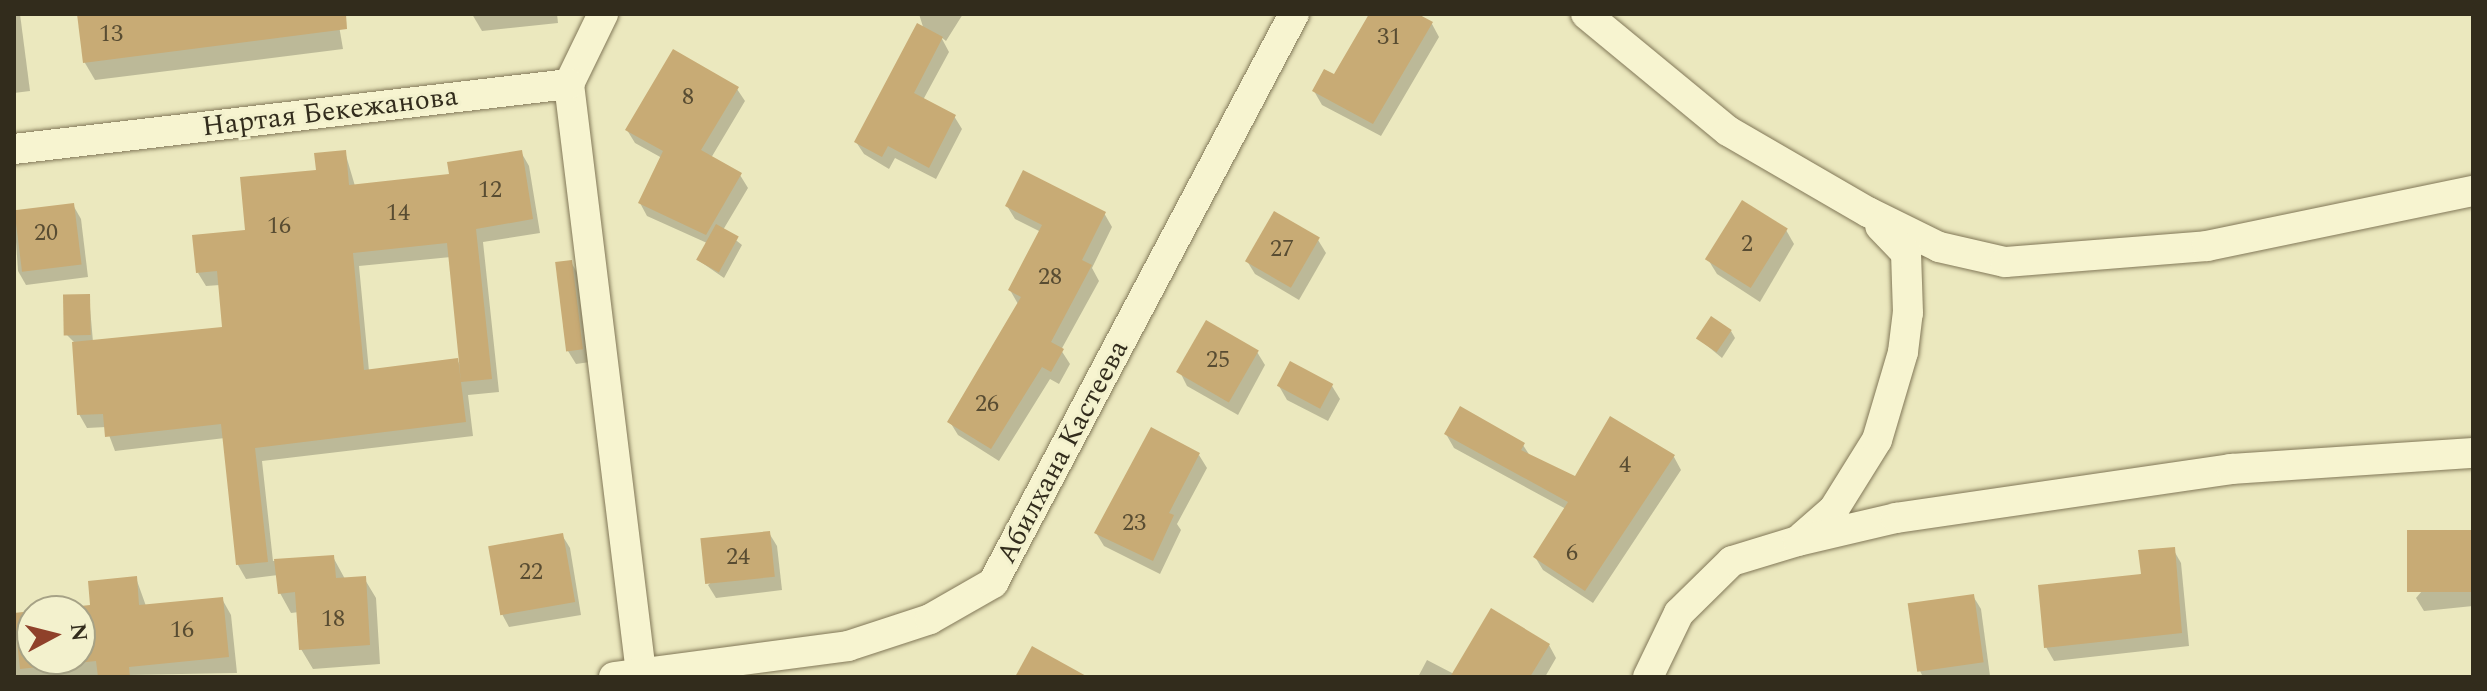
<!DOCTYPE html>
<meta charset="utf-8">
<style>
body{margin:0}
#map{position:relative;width:2487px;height:691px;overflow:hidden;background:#ebe8be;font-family:Spectral,serif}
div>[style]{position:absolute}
.shadow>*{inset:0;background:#0003}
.building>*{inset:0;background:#c8ab75;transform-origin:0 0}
.roads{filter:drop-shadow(0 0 2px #827858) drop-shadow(0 0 2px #827858)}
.street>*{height:30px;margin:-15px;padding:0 15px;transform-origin:15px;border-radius:15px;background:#f7f4d0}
span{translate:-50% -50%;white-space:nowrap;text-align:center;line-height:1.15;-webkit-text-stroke:6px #f3f1cd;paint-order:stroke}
.number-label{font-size:24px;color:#584c32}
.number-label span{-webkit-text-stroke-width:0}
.street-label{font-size:28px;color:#322c1c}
.frame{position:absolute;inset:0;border:16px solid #322c1c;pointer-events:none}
.north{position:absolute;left:16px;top:595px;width:80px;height:80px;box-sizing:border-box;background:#f3f1cd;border:2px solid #a6a286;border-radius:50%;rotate:83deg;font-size:22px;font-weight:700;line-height:32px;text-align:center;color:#322c1c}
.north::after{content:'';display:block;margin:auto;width:28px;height:36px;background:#8f412a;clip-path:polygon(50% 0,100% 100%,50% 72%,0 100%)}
</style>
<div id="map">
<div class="shadow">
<i style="clip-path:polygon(14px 14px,20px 14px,30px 91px,14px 93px)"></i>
<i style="clip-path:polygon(79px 14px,337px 14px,343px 49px,95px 80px,85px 63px)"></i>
<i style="clip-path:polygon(472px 14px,557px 14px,558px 23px,482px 31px)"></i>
<i style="clip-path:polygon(919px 14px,963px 14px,946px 41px,941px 37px,949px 52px,923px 100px,954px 116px,962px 129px,936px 179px,895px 158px,889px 169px,864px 154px,856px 142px,924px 30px)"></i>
<i style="clip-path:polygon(1371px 14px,1414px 14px,1432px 24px,1439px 37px,1381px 136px,1322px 105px,1314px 91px,1335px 77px)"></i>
<i style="clip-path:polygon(737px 89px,745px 101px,711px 158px,740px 175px,748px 188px,723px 230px,742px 245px,724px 278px,698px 260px,707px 243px,647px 216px,640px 203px,662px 158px,635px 143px,627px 130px)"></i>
<i style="clip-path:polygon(evenodd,345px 152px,355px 186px,451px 176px,521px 152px,529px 166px,540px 233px,483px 242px,499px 392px,468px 395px,473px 436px,262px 461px,273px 561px,333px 557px,345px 579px,364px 578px,376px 598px,380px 664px,313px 669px,301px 649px,299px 612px,291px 613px,280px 593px,278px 575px,246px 579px,238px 565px,225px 438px,115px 451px,106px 427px,87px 428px,79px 414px,74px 342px,67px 335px,89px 296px,93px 342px,224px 329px,220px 285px,206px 286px,198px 273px,345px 152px,451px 257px,462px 368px,457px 360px,369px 371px,359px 266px,451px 257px)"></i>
<i style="clip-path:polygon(73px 205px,81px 219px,88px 277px,26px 285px,18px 271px,14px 212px)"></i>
<i style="clip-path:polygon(1007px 206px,1104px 213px,1112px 227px,1092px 268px,1099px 281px,1061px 350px,1070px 364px,1059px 384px,1050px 379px,999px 461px,958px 435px,950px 422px,1018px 304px,1010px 290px,1041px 232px,1015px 219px)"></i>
<i style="clip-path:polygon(1786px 230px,1794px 244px,1760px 302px,1717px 274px,1709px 261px)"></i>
<i style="clip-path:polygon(1318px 240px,1326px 253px,1299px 300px,1255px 274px,1247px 261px)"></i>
<i style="clip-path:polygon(571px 262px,579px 276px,590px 362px,576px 364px,568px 351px)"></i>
<i style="clip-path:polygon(1731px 331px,1735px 338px,1722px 358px,1699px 339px)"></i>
<i style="clip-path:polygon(1257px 352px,1265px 365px,1238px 415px,1187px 386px,1180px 372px)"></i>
<i style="clip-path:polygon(1279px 386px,1332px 386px,1340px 399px,1328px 421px,1287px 400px)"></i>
<i style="clip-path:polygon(1611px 419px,1674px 457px,1681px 470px,1593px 603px,1543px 570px,1535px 557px,1566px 509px,1454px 448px,1446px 434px,1523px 445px,1530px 456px,1576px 479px)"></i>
<i style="clip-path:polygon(1199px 455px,1207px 468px,1177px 524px,1181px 530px,1160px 574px,1104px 546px,1096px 533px)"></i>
<i style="clip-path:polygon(2473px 532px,2473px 606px,2424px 611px,2416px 598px)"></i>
<i style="clip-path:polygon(769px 533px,777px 546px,782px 590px,716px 598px,708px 585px)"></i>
<i style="clip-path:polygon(562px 535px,570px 548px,581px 615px,509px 627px,502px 614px)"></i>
<i style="clip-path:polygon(2173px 549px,2181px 563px,2189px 646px,2054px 661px,2046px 647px)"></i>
<i style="clip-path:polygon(136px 578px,146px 606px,222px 599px,231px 615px,237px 673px,14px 677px,14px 615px,32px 613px,32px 659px,80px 659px,80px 611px,53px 611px,93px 607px)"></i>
<i style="clip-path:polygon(1973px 596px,1981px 609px,1990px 676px,1923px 677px,1920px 671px)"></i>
<i style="clip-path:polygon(1549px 645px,1556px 658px,1545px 677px,1418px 677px,1427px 660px,1454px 674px)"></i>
</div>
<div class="building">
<i style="clip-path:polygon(77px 14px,346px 14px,347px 29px,83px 63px)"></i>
<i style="clip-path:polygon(1369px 14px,1418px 14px,1433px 22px,1373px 124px,1312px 91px,1324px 69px,1334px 74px)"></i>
<i style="clip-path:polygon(917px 23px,943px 37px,914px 93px,956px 115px,929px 168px,888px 146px,882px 157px,854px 142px)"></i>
<i style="clip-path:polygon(673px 49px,739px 87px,701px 150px,742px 173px,706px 235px,638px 203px,663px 151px,625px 130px)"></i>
<i style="clip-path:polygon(evenodd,346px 150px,349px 185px,449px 174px,447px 162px,522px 150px,533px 219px,476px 229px,492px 379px,461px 382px,466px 422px,255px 448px,268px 562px,236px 565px,221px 424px,105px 437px,103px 414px,77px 415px,72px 342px,222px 327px,217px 271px,196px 273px,192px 235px,245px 230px,240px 177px,316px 170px,314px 153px,346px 150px,447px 243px,461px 382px,458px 358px,364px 370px,353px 253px,447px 243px)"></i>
<i style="clip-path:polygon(1023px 170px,1106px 212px,1082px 260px,1092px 265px,1051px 342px,1064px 349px,1051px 372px,1042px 367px,991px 449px,947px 422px,1021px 297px,1008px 290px,1042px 225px,1005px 206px)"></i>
<i style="left:1742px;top:200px;width:54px;height:70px;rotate:32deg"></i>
<i style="left:74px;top:203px;width:62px;height:60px;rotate:83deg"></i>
<i style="left:1274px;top:211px;width:53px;height:58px;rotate:30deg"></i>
<i style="left:716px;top:224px;width:26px;height:41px;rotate:29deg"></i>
<i style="left:572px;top:260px;width:90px;height:17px;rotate:83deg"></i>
<i style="left:90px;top:294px;width:41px;height:27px;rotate:89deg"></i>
<i style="left:1711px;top:316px;width:25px;height:27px;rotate:34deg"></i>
<i style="left:1206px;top:320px;width:61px;height:60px;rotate:30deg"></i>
<i style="left:1290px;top:361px;width:49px;height:28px;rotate:28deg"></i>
<i style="clip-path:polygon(1460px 406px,1525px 443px,1521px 450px,1575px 476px,1610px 416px,1675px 455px,1585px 591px,1533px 557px,1568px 502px,1444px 434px)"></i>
<i style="clip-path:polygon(1151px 427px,1200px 453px,1169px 513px,1174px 515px,1153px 561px,1094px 533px)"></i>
<i style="left:2473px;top:530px;width:62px;height:66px;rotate:90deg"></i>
<i style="left:770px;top:531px;width:46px;height:70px;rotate:84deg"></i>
<i style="left:563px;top:533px;width:70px;height:76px;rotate:80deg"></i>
<i style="clip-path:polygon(2175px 547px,2182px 633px,2044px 648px,2038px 585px,2141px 574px,2138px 550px)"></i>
<i style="clip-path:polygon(334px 555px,336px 578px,366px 576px,370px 645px,299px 650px,295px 592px,278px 594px,274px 559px)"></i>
<i style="clip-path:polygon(137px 576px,139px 605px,223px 597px,229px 657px,129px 667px,130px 677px,98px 677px,96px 661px,20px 669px,14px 613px,32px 611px,32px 659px,80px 659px,80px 611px,33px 611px,90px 605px,88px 581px)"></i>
<i style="left:1974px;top:594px;width:69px;height:67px;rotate:82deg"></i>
<i style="clip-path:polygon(1491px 608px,1550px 644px,1530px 677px,1450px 677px)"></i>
<i style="clip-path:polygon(1032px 646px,1088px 677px,1015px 677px)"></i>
</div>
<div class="roads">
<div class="street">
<i style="left:1586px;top:14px;width:184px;rotate:39.5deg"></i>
<i style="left:1728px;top:131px;width:162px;rotate:30.1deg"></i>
<i style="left:1868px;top:212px;width:79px;rotate:26.2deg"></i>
<i style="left:1939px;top:247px;width:68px;rotate:12.8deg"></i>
<i style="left:2005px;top:262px;width:203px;rotate:-4.5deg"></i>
<i style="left:2207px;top:246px;width:272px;rotate:-11.7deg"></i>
<i style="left:569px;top:84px;width:593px;rotate:83.03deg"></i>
<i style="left:569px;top:84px;width:78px;rotate:-64.1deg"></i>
<i style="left:14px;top:149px;width:559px;rotate:-6.68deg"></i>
<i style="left:1802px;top:537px;width:43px;rotate:-41.2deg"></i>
<i style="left:1834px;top:509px;width:81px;rotate:-58.1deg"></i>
<i style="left:1877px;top:440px;width:92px;rotate:-73.5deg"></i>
<i style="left:1903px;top:352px;width:39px;rotate:-83deg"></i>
<i style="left:1908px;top:313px;width:60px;rotate:-91.9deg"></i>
<i style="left:1906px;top:253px;width:37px;rotate:-134deg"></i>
<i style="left:614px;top:677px;width:236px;rotate:-7.5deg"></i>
<i style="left:848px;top:646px;width:86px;rotate:-18.2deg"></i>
<i style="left:930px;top:619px;width:73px;rotate:-29.7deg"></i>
<i style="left:993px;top:583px;width:644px;rotate:-62.12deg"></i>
<i style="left:1648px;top:677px;width:71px;rotate:-64.2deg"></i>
<i style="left:1679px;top:613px;width:74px;rotate:-44.5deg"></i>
<i style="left:1732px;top:561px;width:69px;rotate:-16.9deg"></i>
<i style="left:1798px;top:541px;width:101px;rotate:-13.2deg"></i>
<i style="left:1896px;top:518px;width:339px;rotate:-8.3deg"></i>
<i style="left:2231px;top:469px;width:243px;rotate:-3.8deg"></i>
</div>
</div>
<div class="number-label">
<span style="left:111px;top:35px">13</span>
<span style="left:1389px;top:38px">31</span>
<span style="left:688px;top:98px">8</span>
<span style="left:490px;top:191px">12</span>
<span style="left:398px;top:214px">14</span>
<span style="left:279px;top:227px">16</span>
<span style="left:46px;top:234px">20</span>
<span style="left:1747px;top:245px">2</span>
<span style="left:1282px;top:250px">27</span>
<span style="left:1050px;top:278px">28</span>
<span style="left:1218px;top:361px">25</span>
<span style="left:987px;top:405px">26</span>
<span style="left:1625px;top:466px">4</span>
<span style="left:1134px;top:524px">23</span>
<span style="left:1572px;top:554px">6</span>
<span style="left:738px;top:558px">24</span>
<span style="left:531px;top:573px">22</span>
<span style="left:333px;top:620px">18</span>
<span style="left:182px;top:631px">16</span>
</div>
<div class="street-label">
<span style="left:330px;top:112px;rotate:-7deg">Нартая Бекежанова</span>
<span style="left:1063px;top:452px;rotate:-62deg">Абилхана Кастеева</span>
</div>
<div class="frame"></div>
<div class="north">N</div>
</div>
